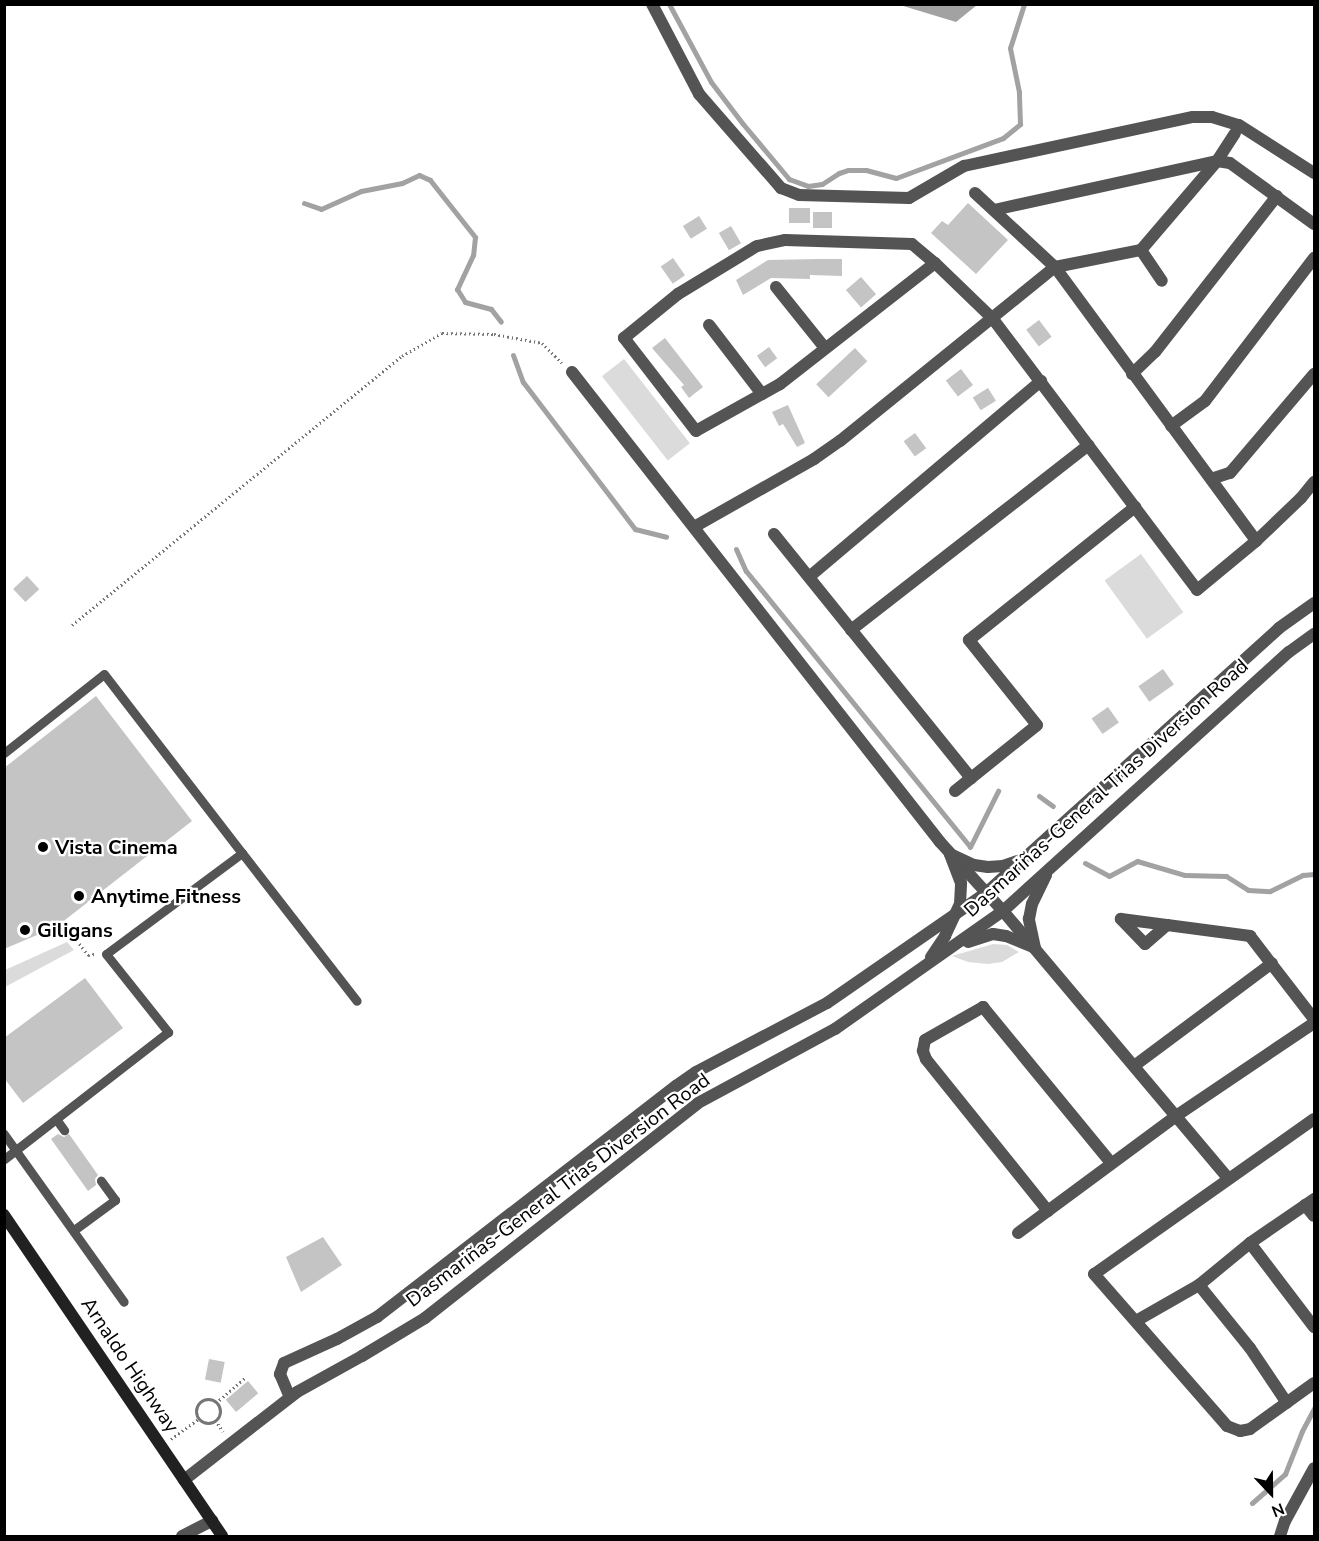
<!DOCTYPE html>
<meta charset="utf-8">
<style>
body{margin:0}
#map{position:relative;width:1319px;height:1541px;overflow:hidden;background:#fff;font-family:"Nunito Sans",sans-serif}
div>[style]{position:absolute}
.green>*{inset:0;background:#dbdbdb;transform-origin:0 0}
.water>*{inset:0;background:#a2a2a2}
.stream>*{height:5px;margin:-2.5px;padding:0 2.5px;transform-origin:2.5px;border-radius:2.5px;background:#a2a2a2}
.building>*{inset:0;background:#c4c4c4;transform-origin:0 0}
.path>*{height:3px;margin-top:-1.5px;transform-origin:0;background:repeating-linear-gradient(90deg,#767676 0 1.5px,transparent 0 4.5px)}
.path>.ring{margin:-1.5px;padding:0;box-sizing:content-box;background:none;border:3px solid #767676;border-radius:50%}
.service>*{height:9px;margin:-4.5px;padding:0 4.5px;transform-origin:4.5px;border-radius:4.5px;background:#545454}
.minor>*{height:12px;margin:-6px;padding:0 6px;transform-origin:6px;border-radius:6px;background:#545454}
.tertiary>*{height:12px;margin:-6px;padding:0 6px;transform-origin:6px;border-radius:6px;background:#545454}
.secondary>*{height:12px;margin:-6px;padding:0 6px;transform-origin:6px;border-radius:6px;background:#212121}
.dots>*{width:16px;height:16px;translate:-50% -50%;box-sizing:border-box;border:3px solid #fff;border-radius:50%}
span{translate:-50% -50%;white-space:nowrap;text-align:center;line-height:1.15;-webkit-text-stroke:4.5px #fff;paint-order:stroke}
.street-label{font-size:20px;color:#000}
.poi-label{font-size:20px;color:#000;font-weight:700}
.left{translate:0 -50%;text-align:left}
.frame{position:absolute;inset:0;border:6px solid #000;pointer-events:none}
.north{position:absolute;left:1241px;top:1463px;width:60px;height:60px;-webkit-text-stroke:4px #fff;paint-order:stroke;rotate:158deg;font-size:16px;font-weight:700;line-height:24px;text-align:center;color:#000}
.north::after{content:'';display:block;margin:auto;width:21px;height:27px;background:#000;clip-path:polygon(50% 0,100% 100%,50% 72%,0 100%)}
</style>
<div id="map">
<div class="green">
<i style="left:624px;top:359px;width:107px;height:28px;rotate:52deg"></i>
<i style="left:1141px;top:554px;width:72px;height:45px;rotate:54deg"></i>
<i style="clip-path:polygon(67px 942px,74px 950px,5px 987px,5px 970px)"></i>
<i style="clip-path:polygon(993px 944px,1007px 945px,1019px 952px,1002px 962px,988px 964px,968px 962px,952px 956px)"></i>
</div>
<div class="water">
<i style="clip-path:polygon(900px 5px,977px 5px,956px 22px)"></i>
</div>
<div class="stream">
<i style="left:669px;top:4px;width:89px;rotate:61.7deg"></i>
<i style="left:711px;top:82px;width:53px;rotate:52.7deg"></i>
<i style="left:743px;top:124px;width:72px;rotate:50.1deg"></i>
<i style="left:789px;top:179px;width:20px;rotate:20deg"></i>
<i style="left:808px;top:186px;width:14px;rotate:-8deg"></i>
<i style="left:822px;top:184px;width:20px;rotate:-33deg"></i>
<i style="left:839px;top:173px;width:9px;rotate:-18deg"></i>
<i style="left:848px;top:170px;width:18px"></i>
<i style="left:866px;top:170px;width:31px;rotate:15deg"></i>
<i style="left:896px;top:178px;width:114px;rotate:-20.5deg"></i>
<i style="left:1003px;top:138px;width:22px;rotate:-39deg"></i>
<i style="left:1020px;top:124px;width:32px;rotate:-92deg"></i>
<i style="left:1019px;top:92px;width:45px;rotate:-101.6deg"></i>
<i style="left:1010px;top:48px;width:46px;rotate:-72.3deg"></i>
<i style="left:304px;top:203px;width:18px;rotate:19deg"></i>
<i style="left:321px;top:209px;width:44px;rotate:-24.2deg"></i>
<i style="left:361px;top:191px;width:42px;rotate:-11deg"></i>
<i style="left:402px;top:183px;width:19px;rotate:-25deg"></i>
<i style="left:419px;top:175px;width:12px;rotate:24deg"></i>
<i style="left:430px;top:180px;width:73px;rotate:51.7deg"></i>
<i style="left:475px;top:237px;width:18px;rotate:96deg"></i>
<i style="left:473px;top:255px;width:38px;rotate:115deg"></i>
<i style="left:457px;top:289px;width:15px;rotate:58deg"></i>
<i style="left:465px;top:302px;width:27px;rotate:15deg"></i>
<i style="left:491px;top:309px;width:16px;rotate:52deg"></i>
<i style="left:513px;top:355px;width:29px;rotate:70deg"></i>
<i style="left:523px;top:382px;width:185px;rotate:52.7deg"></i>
<i style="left:635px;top:529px;width:32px;rotate:14deg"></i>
<i style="left:736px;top:549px;width:24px;rotate:66deg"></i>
<i style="left:746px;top:571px;width:355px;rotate:50.9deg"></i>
<i style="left:970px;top:847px;width:63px;rotate:-63.4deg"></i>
<i style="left:1039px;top:796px;width:17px;rotate:36deg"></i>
<i style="left:1085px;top:863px;width:27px;rotate:28deg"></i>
<i style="left:1109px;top:876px;width:32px;rotate:-28deg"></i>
<i style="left:1137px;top:861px;width:50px;rotate:16.3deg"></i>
<i style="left:1185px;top:875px;width:41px;rotate:1.4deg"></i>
<i style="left:1226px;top:876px;width:26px;rotate:32deg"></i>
<i style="left:1248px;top:890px;width:22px;rotate:3deg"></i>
<i style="left:1270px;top:891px;width:37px;rotate:-26deg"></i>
<i style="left:1303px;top:875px;width:11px;rotate:-5deg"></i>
<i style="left:1252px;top:1503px;width:44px;rotate:-41.3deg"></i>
<i style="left:1285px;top:1474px;width:46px;rotate:-68.4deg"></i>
<i style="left:1302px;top:1431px;width:26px;rotate:-62deg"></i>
</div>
<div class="building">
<i style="clip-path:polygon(968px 203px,1008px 240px,976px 274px,931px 233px,942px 221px,948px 225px)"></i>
<i style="left:789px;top:208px;width:21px;height:15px"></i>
<i style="left:813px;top:212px;width:19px;height:16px"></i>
<i style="left:699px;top:216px;width:15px;height:19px;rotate:58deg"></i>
<i style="left:731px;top:226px;width:20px;height:14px;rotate:60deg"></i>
<i style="left:673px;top:258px;width:21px;height:15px;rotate:55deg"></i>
<i style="clip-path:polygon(818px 259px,842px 259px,842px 276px,810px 275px,810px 279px,771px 278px,743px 295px,736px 280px,768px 260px)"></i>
<i style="left:861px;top:277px;width:23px;height:20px;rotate:49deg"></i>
<i style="left:1039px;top:320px;width:21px;height:16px;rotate:53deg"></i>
<i style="clip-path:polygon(665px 338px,703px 387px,689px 398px,681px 387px,684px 385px,652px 348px)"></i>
<i style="left:769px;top:347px;width:14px;height:15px;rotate:54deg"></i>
<i style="left:855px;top:348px;width:18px;height:53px;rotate:47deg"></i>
<i style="left:961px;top:369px;width:20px;height:19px;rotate:53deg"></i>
<i style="left:988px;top:388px;width:15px;height:18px;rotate:58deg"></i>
<i style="clip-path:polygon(788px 405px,805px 443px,797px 447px,783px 424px,779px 426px,772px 412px)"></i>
<i style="left:915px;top:433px;width:19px;height:14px;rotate:54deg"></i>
<i style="left:27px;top:576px;width:18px;height:19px;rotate:47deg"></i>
<i style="left:1163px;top:669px;width:19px;height:30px;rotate:55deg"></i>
<i style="clip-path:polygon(96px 696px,192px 821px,56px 927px,4px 949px,4px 768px)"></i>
<i style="left:1108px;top:707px;width:19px;height:20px;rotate:55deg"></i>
<i style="clip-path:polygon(85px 978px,123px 1028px,23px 1103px,4px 1078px,4px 1038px)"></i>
<i style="clip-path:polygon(58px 1134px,64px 1137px,69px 1134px,98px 1175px,95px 1179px,96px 1185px,88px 1191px,51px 1139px)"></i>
<i style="clip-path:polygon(323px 1237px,342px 1265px,301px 1292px,286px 1257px)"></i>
<i style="left:209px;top:1359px;width:16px;height:21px;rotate:11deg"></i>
<i style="left:248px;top:1381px;width:16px;height:29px;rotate:50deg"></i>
</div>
<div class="path">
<i style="left:72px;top:625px;width:426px;rotate:-39.2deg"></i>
<i style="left:402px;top:356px;width:46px;rotate:-29.9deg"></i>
<i style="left:442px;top:333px;width:52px;rotate:1.1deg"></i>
<i style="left:494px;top:334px;width:49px;rotate:10.6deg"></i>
<i style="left:542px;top:343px;width:28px;rotate:45deg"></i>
<i style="left:71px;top:933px;width:28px;rotate:52deg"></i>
<i style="left:88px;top:955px;width:7px;rotate:-8deg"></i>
<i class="ring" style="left:196px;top:1399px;width:21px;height:21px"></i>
<i style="left:216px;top:1403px;width:38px;rotate:-41deg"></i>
<i style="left:215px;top:1420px;width:14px;rotate:54deg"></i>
<i style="left:171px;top:1439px;width:34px;rotate:-36deg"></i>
</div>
<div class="service">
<i style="left:4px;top:753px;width:127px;rotate:-38.3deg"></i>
<i style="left:104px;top:674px;width:226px;rotate:52.4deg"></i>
<i style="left:242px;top:853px;width:169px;rotate:143.4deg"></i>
<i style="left:106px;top:954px;width:100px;rotate:51.5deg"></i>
<i style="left:168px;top:1032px;width:207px;rotate:142.2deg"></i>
<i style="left:242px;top:853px;width:187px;rotate:52.2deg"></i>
<i style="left:56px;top:1119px;width:14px;rotate:54deg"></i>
<i style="left:4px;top:1134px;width:206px;rotate:54.5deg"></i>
<i style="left:74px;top:1230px;width:51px;rotate:-36.2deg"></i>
<i style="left:115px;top:1200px;width:24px;rotate:-126deg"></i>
</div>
<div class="minor">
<i style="left:652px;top:4px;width:102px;rotate:62.4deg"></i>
<i style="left:699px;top:94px;width:125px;rotate:48.9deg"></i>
<i style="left:781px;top:188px;width:19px;rotate:21deg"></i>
<i style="left:799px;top:195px;width:110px;rotate:1.6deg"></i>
<i style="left:909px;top:198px;width:64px;rotate:-30.2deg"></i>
<i style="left:964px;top:166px;width:234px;rotate:-12.1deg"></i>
<i style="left:1193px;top:117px;width:19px"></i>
<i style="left:1212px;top:117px;width:28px;rotate:17deg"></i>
<i style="left:1239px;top:125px;width:89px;rotate:32.6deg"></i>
<i style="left:975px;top:193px;width:109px;rotate:42.8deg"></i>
<i style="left:1055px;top:267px;width:340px;rotate:53.7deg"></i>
<i style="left:994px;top:210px;width:228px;rotate:-12.4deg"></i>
<i style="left:1217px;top:161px;width:13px;rotate:9deg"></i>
<i style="left:1230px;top:163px;width:104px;rotate:36deg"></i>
<i style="left:1141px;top:250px;width:37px;rotate:56deg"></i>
<i style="left:935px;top:263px;width:197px;rotate:142deg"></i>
<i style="left:780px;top:384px;width:96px;rotate:150.8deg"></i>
<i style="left:696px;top:431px;width:118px;rotate:-127.7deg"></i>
<i style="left:624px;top:338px;width:70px;rotate:-39.2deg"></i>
<i style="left:678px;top:294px;width:92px;rotate:-31.3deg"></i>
<i style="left:757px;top:246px;width:29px;rotate:-12deg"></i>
<i style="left:785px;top:240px;width:127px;rotate:1.8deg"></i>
<i style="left:912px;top:244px;width:30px;rotate:40deg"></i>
<i style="left:935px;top:263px;width:81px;rotate:44deg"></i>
<i style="left:993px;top:319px;width:339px;rotate:53deg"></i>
<i style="left:1197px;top:590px;width:77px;rotate:-39.7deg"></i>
<i style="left:1256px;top:541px;width:62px;rotate:-43.7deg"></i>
<i style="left:1301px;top:498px;width:21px;rotate:-51deg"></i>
<i style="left:776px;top:287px;width:77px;rotate:51.3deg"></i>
<i style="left:709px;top:325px;width:87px;rotate:52.5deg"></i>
<i style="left:572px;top:372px;width:597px;rotate:51.94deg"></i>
<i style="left:940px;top:842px;width:93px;rotate:47.6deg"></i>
<i style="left:1003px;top:911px;width:349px;rotate:49.9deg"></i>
<i style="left:1132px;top:374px;width:32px;rotate:-44deg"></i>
<i style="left:1155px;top:352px;width:198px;rotate:-52deg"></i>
<i style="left:1171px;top:426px;width:42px;rotate:-36.3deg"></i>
<i style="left:1205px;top:401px;width:180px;rotate:-52.7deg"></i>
<i style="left:1211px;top:479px;width:20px;rotate:-18deg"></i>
<i style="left:1230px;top:473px;width:130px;rotate:-49.7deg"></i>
<i style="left:694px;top:527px;width:138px;rotate:-29.5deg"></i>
<i style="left:814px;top:459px;width:32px;rotate:-35deg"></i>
<i style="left:840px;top:441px;width:277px;rotate:-39deg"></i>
<i style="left:1055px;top:267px;width:88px;rotate:-11.2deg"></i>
<i style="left:1141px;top:250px;width:117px;rotate:-49.5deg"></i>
<i style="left:1217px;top:161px;width:33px;rotate:-57deg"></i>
<i style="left:774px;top:534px;width:314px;rotate:51.1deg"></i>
<i style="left:809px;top:577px;width:304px;rotate:-40.2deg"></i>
<i style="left:851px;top:630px;width:301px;rotate:-37.9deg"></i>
<i style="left:955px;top:791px;width:105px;rotate:-38.8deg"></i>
<i style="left:1037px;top:725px;width:109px;rotate:-128.7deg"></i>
<i style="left:969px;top:640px;width:213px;rotate:-38.7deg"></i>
<i style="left:1167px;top:925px;width:29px;rotate:139deg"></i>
<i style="left:1145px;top:944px;width:35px;rotate:-134deg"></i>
<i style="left:1121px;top:919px;width:46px;rotate:7.4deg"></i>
<i style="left:1167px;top:925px;width:84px;rotate:7.5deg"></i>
<i style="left:1250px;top:936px;width:105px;rotate:52.4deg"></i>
<i style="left:1134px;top:1066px;width:172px;rotate:-36.7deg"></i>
<i style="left:1314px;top:1119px;width:269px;rotate:144.8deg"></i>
<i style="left:1094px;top:1274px;width:202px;rotate:48.8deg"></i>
<i style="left:1227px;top:1426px;width:14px;rotate:21deg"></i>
<i style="left:1240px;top:1431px;width:10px;rotate:-11deg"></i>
<i style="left:1250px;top:1429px;width:79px;rotate:-35.7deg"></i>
<i style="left:1305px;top:1205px;width:14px;rotate:51deg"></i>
<i style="left:1048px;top:1211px;width:195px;rotate:-128.8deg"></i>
<i style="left:926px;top:1059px;width:9px;rotate:-111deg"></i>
<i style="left:923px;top:1051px;width:11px;rotate:-80deg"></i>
<i style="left:925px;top:1040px;width:67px;rotate:-29.6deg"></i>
<i style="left:983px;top:1007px;width:202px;rotate:50.6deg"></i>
<i style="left:1018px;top:1233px;width:197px;rotate:-36.5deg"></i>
<i style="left:1176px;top:1116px;width:166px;rotate:-34deg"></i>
<i style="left:1250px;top:1243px;width:106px;rotate:52.7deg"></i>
<i style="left:1199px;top:1285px;width:81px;rotate:51deg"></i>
<i style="left:1250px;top:1348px;width:66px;rotate:56.1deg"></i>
<i style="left:1136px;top:1321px;width:73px;rotate:-29.7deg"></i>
<i style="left:1199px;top:1285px;width:66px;rotate:-39.5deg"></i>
<i style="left:1250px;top:1243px;width:78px;rotate:-34.5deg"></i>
<i style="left:284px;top:1363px;width:58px;rotate:-24.4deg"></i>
<i style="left:337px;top:1339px;width:46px;rotate:-28.8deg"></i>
<i style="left:377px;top:1317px;width:378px;rotate:-37.7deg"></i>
<i style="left:676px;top:1086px;width:24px;rotate:-35deg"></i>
<i style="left:696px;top:1072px;width:148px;rotate:-27.8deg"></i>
<i style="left:827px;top:1003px;width:193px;rotate:-34.7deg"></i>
<i style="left:182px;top:1536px;width:34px;rotate:-27deg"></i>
<i style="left:1280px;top:1536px;width:16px;rotate:-72deg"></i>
<i style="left:1285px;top:1521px;width:60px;rotate:-61.3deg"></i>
</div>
<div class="tertiary">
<i style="left:950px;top:854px;width:26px;rotate:25deg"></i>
<i style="left:974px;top:865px;width:14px;rotate:8deg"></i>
<i style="left:988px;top:867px;width:15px;rotate:-4deg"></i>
<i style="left:1003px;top:866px;width:18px;rotate:-19deg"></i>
<i style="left:986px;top:893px;width:395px;rotate:-42.1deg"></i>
<i style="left:1279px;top:628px;width:43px;rotate:-35.5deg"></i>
<i style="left:968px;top:942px;width:26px;rotate:-18deg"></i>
<i style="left:993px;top:934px;width:13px;rotate:9deg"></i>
<i style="left:1006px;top:936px;width:31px;rotate:22deg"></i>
<i style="left:1035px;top:948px;width:30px;rotate:-102deg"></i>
<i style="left:1029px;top:919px;width:15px;rotate:-79deg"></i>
<i style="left:1032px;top:904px;width:32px;rotate:-64deg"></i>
<i style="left:931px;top:957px;width:25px;rotate:-56deg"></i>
<i style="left:945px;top:936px;width:35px;rotate:-65deg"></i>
<i style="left:960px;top:904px;width:21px;rotate:-87deg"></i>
<i style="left:961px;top:883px;width:31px;rotate:-111deg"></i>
<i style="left:284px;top:1363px;width:12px;rotate:110deg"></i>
<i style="left:280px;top:1374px;width:25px;rotate:67deg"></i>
<i style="left:184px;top:1480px;width:143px;rotate:-37.9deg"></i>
<i style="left:297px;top:1392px;width:74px;rotate:-29deg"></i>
<i style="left:362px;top:1356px;width:74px;rotate:-31.1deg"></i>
<i style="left:425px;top:1318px;width:347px;rotate:-38.2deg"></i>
<i style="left:698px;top:1103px;width:156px;rotate:-28.4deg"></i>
<i style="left:835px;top:1029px;width:205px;rotate:-35.1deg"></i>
<i style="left:1003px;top:911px;width:386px;rotate:-42.2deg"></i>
<i style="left:1289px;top:652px;width:31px;rotate:-36deg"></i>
</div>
<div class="secondary">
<i style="left:4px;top:1215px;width:388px;rotate:55.8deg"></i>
</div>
<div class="dots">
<i style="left:43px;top:847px;background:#000"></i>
<i style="left:79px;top:896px;background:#000"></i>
<i style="left:25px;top:930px;background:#000"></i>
</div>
<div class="street-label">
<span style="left:1106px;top:788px;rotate:-42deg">Dasmariñas-General Trias Diversion Road</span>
<span style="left:558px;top:1190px;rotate:-37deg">Dasmariñas-General Trias Diversion Road</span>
<span style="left:130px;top:1365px;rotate:56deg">Arnaldo Highway</span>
</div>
<div class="poi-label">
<span class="left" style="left:55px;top:847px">Vista Cinema</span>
<span class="left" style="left:91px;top:896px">Anytime Fitness</span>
<span class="left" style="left:37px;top:930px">Giligans</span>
</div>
<div class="frame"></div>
<div class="north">N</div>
</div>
